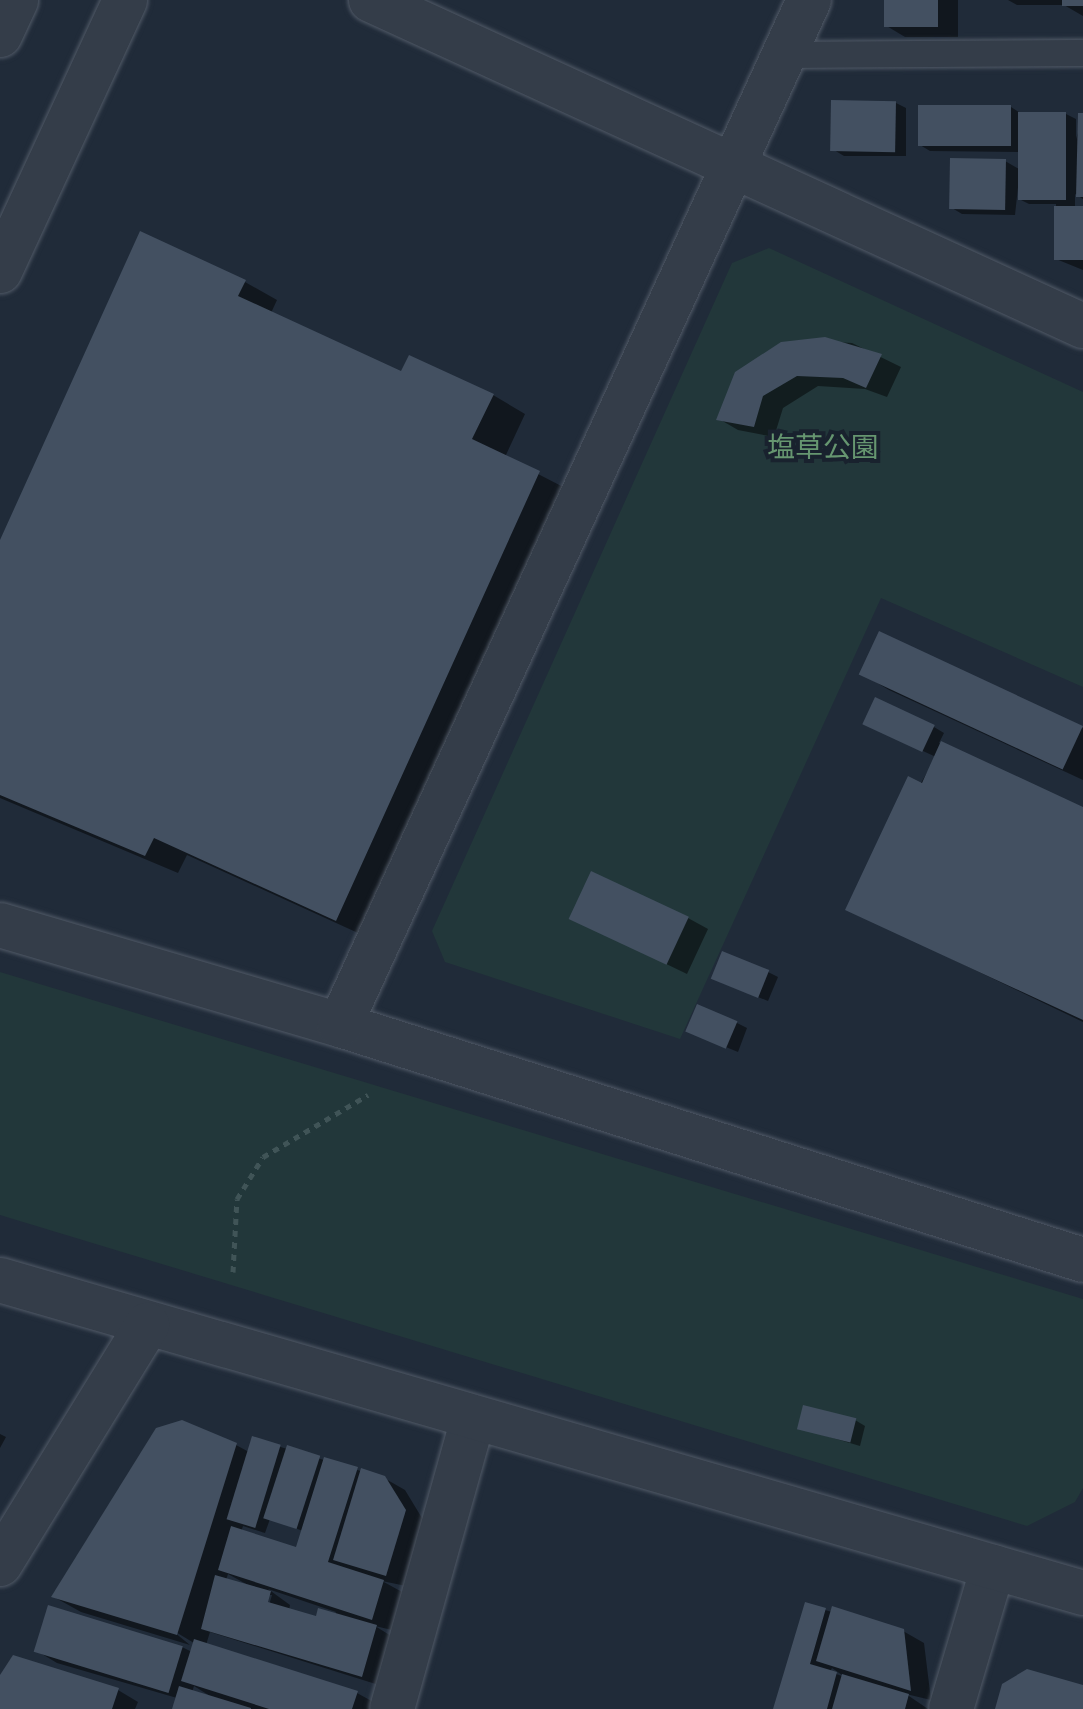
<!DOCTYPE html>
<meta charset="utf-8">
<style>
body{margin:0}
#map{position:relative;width:1083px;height:1709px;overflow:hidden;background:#202b39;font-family:"Alegreya Sans","Noto Sans JP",sans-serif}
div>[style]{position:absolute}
.green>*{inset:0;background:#22373a}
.shadow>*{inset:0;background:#0007}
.building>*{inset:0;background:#435061;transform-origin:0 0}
.path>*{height:5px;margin-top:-2.5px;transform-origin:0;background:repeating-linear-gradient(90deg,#405457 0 6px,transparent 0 12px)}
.roads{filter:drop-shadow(0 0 2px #515a67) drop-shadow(0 0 2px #515a67)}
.service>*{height:26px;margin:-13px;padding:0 13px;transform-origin:13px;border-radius:13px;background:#343d49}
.minor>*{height:44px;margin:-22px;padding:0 22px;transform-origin:22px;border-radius:22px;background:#343d49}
.tertiary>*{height:44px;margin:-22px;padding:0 22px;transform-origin:22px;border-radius:22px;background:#343d49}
span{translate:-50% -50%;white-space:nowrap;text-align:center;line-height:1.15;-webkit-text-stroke:8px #19222e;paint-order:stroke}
.park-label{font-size:28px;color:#669670}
</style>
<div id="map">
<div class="green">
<i style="clip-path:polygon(769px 248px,1083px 392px,1083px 687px,881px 598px,680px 1039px,445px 962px,432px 931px,732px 263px)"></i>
<i style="clip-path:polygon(0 972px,1083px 1299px,1083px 1488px,1075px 1502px,1027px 1526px,0 1215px)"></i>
</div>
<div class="shadow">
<i style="clip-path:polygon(886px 0,958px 0,958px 37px,905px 37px,885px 25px)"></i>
<i style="clip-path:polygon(1008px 0,1083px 0,1083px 16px,1064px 5px,1017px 5px)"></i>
<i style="clip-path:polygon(896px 103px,906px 108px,906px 156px,844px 156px,834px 150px)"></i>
<i style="clip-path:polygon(1011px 107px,1022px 114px,1066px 114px,1076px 119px,1076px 139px,1083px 115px,1083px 199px,1075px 194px,1075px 208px,1083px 208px,1083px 270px,1056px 259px,1056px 204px,1029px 204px,1019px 199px,1019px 178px,1015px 215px,962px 214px,952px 208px,1005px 161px,1019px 169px,1019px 152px,930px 151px,920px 145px)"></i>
<i style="clip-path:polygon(245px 282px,277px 300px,271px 313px,402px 374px,493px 395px,525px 414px,505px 457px,571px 491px,369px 938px,187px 855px,178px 873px,0 798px,0 545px)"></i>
<i style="clip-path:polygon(802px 340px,852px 343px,901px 367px,887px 397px,865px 389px,818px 386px,783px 408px,774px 437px,738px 430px,719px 419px,782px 344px)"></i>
<i style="clip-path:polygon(862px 674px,1083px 728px,1083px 780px,889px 690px)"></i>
<i style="clip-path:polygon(934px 727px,944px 733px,939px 743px,1083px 810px,1083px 1022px,848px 909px,936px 757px,875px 729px)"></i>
<i style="clip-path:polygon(571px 918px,688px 918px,708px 929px,687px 974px)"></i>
<i style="clip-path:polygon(768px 972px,778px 977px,768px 1001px,723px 983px)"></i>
<i style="clip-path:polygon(737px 1023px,747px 1028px,738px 1052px,699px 1036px)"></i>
<i style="clip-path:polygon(855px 1420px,865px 1426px,860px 1446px,799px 1428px)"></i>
<i style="clip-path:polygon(0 1434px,6px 1437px,0 1448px)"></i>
<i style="clip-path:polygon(evenodd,254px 1439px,384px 1478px,405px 1490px,425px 1523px,406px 1586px,382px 1581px,404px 1593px,392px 1630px,375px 1626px,396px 1639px,382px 1686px,210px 1632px,206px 1645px,357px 1693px,377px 1704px,375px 1709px,174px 1709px,177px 1698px,57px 1663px,37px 1651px,182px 1647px,192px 1652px,194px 1643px,169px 1628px,190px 1645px,81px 1612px,54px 1597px,236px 1445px,249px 1452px,254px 1439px,270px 1519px,303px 1531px,297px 1550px,241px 1532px,243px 1526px,265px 1533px,270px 1519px,254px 1439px,228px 1574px,248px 1585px,226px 1580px,228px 1574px,254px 1439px,268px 1589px,336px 1612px,335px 1615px,317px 1619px,289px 1610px,290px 1605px,268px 1589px,254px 1439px,268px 1595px,272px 1595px,267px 1612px,268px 1595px,254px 1439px,194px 1686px,210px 1696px,192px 1692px,194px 1686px)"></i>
<i style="clip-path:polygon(evenodd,825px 1610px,903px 1631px,924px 1643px,931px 1700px,906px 1694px,928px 1709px,775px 1709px,825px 1610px,832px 1668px,842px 1675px,842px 1676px,830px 1672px,832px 1668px)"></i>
<i style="clip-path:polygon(0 1679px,118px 1690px,138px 1702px,135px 1709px,0 1709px)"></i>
</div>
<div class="building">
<i style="left:884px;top:0;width:54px;height:27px"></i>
<i style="left:1062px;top:0;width:21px;height:6px"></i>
<i style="left:831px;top:100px;width:65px;height:51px;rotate:1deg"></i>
<i style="left:918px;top:105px;width:93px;height:41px"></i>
<i style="left:1018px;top:112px;width:48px;height:88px"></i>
<i style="clip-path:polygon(1078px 113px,1083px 113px,1083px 197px,1076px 197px)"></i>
<i style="left:950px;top:158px;width:56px;height:51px;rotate:1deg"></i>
<i style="left:1054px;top:206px;width:29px;height:54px"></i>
<i style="clip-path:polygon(140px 231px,246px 280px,238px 296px,401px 371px,409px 355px,494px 394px,472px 439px,540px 471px,336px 921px,154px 838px,145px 856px,0 795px,0 540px)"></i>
<i style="clip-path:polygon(825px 337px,882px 354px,866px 388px,843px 378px,797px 376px,763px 396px,754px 427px,716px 420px,735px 372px,781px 342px)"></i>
<i style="left:879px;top:631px;width:225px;height:48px;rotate:25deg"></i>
<i style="left:875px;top:697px;width:66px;height:30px;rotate:25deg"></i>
<i style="clip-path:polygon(941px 741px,1083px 807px,1083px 1020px,845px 910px,908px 776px,922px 783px)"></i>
<i style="left:591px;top:871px;width:108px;height:53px;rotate:25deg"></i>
<i style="left:722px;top:951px;width:51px;height:30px;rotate:22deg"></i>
<i style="left:697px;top:1004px;width:44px;height:30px;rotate:23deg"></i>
<i style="left:803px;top:1405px;width:55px;height:25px;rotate:14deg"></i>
<i style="clip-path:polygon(182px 1420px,237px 1443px,177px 1635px,51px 1597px,156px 1428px)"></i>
<i style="left:252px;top:1436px;width:30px;height:87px;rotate:17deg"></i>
<i style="left:287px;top:1445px;width:35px;height:77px;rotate:18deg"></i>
<i style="clip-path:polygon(324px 1457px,358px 1467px,328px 1562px,384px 1580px,372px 1620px,218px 1570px,231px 1526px,296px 1547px)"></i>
<i style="clip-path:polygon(361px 1468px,385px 1476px,406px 1510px,386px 1576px,333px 1560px)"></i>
<i style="clip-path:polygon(215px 1575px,271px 1591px,268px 1602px,316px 1616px,318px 1608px,377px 1625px,362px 1677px,201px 1629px)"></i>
<i style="clip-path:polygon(805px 1602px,826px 1608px,810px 1664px,837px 1672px,827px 1709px,773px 1709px)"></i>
<i style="left:48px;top:1605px;width:141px;height:49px;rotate:17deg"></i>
<i style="clip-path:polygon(832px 1606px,904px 1629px,911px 1691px,816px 1661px)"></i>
<i style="clip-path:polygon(194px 1639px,358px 1691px,352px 1709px,269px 1709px,181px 1681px)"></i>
<i style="clip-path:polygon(13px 1655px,119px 1688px,112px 1709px,0 1709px,0 1675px)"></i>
<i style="clip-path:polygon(1027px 1669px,1083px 1685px,1083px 1709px,995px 1709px,1002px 1684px)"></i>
<i style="clip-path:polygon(842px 1674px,909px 1694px,905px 1709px,832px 1709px)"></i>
<i style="clip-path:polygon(179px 1686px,251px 1708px,251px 1709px,172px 1709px)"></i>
</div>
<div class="path">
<i style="left:233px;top:1272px;width:73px;rotate:-86.9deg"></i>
<i style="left:237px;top:1199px;width:49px;rotate:-58.2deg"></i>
<i style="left:263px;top:1157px;width:122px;rotate:-30.6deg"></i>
</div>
<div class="roads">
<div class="service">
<i style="left:784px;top:55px;width:299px;rotate:-0.4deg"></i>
</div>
<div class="minor">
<i style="left:392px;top:1709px;width:301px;rotate:-74.4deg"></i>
<i style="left:951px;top:1709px;width:148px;rotate:-73.5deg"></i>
</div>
<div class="tertiary">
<i style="left:371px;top:0;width:783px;rotate:24.6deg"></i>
<i style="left:0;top:35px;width:38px;rotate:-65deg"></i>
<i style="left:0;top:271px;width:298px;rotate:-65.2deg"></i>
<i style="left:0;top:925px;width:354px;rotate:16.4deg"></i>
<i style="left:340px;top:1025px;width:779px;rotate:17.55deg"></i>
<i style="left:340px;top:1025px;width:1127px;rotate:-65.41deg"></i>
<i style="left:0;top:1280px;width:1127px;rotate:16.12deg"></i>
<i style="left:0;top:1564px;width:281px;rotate:-58.4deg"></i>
</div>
</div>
<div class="park-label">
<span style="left:823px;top:449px">塩草公園</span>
</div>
</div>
